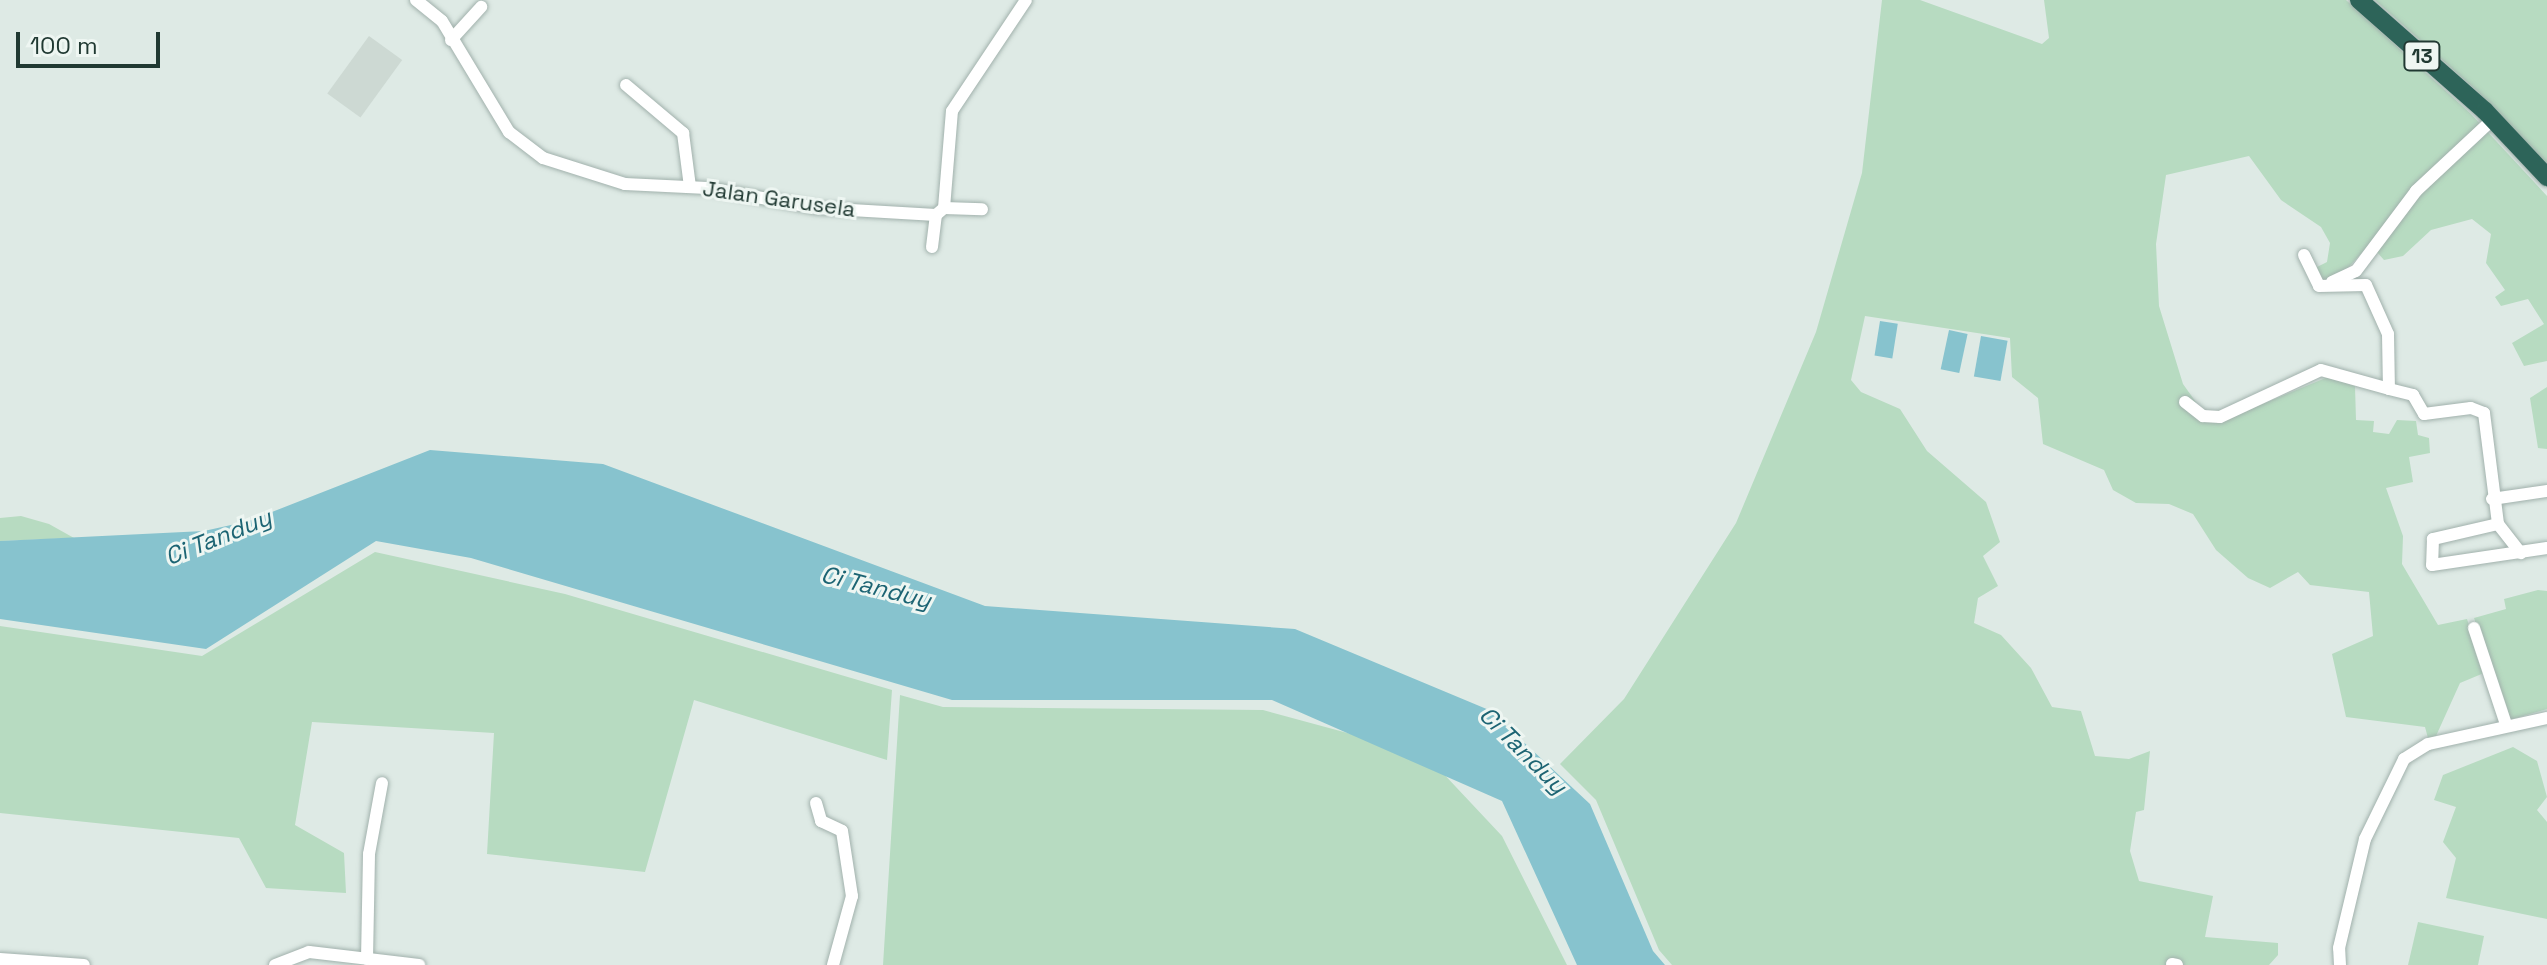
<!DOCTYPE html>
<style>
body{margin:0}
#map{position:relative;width:2547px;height:965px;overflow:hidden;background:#deeae5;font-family:"Space Grotesk",sans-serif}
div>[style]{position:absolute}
.built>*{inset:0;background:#cdd9d3;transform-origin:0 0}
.green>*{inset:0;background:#b7dbc1}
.water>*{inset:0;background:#87c3ce;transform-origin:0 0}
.roads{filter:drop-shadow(0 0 2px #a1b1ac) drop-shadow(0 0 2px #a1b1ac)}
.minor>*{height:12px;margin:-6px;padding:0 6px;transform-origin:6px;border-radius:6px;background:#fff}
.highway>*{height:18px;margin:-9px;padding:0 9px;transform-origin:9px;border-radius:9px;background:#2d6459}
span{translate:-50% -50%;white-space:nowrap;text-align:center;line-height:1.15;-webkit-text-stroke:6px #eef6f2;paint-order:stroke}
.shield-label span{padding:2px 6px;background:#eef6f2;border:2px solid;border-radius:6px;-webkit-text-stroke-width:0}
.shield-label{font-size:20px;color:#203932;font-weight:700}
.street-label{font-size:22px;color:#203932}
.water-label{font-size:24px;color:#1c6473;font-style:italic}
.scale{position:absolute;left:16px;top:32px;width:144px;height:36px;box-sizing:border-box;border:4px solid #203932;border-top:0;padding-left:10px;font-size:24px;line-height:28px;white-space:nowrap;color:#203932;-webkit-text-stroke:6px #eef6f2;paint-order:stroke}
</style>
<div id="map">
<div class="built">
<i style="left:369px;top:36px;width:41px;height:71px;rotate:36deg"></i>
</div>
<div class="green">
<i style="clip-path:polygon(1882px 0,1920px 0,2042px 44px,2049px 38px,2044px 0,2346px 0,2471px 114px,2547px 196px,2547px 361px,2524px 366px,2512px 343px,2544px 324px,2528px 299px,2501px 306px,2495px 297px,2505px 290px,2486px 263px,2491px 234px,2472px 219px,2431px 230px,2403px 256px,2384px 260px,2370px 244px,2346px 270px,2322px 281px,2315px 268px,2327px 262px,2330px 243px,2321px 227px,2281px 200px,2249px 156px,2166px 175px,2156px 244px,2159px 306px,2183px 384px,2203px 412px,2226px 419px,2328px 377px,2355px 386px,2356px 420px,2374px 421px,2373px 432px,2389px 434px,2397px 420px,2416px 421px,2418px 435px,2429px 438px,2430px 453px,2409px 457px,2413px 482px,2386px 488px,2403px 536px,2402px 564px,2438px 625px,2467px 619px,2484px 673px,2460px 683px,2436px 736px,2428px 738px,2425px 727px,2346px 717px,2332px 654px,2373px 636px,2369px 592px,2310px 585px,2298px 572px,2270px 588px,2248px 578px,2216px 550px,2193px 514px,2169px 504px,2136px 503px,2113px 490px,2104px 470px,2043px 444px,2038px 398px,2012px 377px,2010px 338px,1865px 316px,1851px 380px,1861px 392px,1900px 409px,1927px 451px,1986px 502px,2000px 542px,1983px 556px,1998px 586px,1978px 598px,1974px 623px,2001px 635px,2031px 668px,2052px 707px,2081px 711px,2095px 756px,2129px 759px,2150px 751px,2144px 810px,2136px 812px,2130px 851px,2139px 881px,2213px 896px,2205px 937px,2278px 943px,2278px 955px,2269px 965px,1672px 965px,1659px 950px,1596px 800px,1560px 764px,1624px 699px,1736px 523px,1816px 332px,1862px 173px)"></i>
<i style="clip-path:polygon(2375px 0,2547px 0,2547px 164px,2476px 90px)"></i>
<i style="clip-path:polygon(2547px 387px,2547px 449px,2538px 448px,2530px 398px)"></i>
<i style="clip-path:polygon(21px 516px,49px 524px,74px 538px,0 541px,0 518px)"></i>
<i style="clip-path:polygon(375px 552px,565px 594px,892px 690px,887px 760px,694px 700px,645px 872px,487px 854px,494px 733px,312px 722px,295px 825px,344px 853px,346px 893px,266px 888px,239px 838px,0 813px,0 626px,202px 656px)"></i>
<i style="clip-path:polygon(2538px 590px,2547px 591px,2547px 709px,2509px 720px,2474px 618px,2506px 609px,2504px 599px)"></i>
<i style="clip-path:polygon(900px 695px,943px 707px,1263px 710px,1425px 754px,1502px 836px,1567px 965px,883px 965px)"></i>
<i style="clip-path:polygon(2513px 747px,2537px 761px,2547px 797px,2537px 810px,2547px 822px,2547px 919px,2446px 898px,2456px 858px,2443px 842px,2456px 807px,2434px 800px,2443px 775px)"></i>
<i style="clip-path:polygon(2418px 922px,2484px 936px,2478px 965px,2408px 965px)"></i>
</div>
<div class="water">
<i style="left:1880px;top:321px;width:18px;height:35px;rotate:9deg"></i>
<i style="left:1949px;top:330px;width:19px;height:40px;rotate:12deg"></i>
<i style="left:1981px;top:336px;width:27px;height:41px;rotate:10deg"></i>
<i style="clip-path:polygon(430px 450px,603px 464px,985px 606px,1295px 629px,1489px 710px,1590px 804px,1653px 951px,1665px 965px,1577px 965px,1502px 801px,1272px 700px,952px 700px,471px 558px,376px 541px,206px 649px,0 619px,0 541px,204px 531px,249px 521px)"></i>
</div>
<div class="roads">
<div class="minor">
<i style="left:416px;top:0;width:33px;rotate:39deg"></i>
<i style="left:442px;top:21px;width:130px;rotate:58.9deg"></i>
<i style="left:509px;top:132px;width:43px;rotate:37.4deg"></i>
<i style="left:543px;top:158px;width:86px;rotate:17.6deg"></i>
<i style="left:625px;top:184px;width:82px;rotate:2.8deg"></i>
<i style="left:707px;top:188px;width:112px;rotate:10.3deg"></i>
<i style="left:817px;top:208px;width:119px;rotate:3.4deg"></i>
<i style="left:936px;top:215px;width:11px;rotate:-41deg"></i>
<i style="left:944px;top:208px;width:97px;rotate:-85.3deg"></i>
<i style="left:952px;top:111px;width:133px;rotate:-56.3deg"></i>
<i style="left:451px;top:40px;width:45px;rotate:-47.7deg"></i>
<i style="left:626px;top:85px;width:75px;rotate:40.1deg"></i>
<i style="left:683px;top:133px;width:54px;rotate:82.6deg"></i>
<i style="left:944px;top:208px;width:38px;rotate:2deg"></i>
<i style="left:932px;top:247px;width:32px;rotate:-83deg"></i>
<i style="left:2304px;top:255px;width:34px;rotate:64deg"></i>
<i style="left:2319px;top:286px;width:47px;rotate:-1.2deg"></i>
<i style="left:2366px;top:285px;width:54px;rotate:65.8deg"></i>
<i style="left:2388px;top:334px;width:55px;rotate:89deg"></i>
<i style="left:2389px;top:389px;width:25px;rotate:14deg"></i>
<i style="left:2413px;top:395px;width:22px;rotate:60deg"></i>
<i style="left:2424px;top:414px;width:47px;rotate:-7.3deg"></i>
<i style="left:2471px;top:408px;width:14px;rotate:21deg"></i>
<i style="left:2484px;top:413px;width:112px;rotate:82.8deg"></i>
<i style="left:2498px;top:524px;width:67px;rotate:167deg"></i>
<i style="left:2433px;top:539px;width:26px;rotate:92deg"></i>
<i style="left:2432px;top:565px;width:116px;rotate:-8.4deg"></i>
<i style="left:2332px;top:282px;width:26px;rotate:-25deg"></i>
<i style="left:2356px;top:271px;width:100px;rotate:-53.1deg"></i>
<i style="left:2416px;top:191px;width:105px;rotate:-43.1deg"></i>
<i style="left:2185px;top:402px;width:23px;rotate:38deg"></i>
<i style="left:2203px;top:416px;width:17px;rotate:3deg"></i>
<i style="left:2220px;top:417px;width:111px;rotate:-25deg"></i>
<i style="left:2321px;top:370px;width:71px;rotate:15.6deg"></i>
<i style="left:2492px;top:499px;width:56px;rotate:-8.3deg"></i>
<i style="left:2498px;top:524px;width:37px;rotate:52deg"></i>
<i style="left:2474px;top:628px;width:101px;rotate:71.6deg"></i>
<i style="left:816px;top:803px;width:19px;rotate:74deg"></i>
<i style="left:821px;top:821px;width:23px;rotate:25deg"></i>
<i style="left:842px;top:831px;width:66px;rotate:81.3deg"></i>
<i style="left:852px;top:896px;width:72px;rotate:105.4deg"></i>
<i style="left:0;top:959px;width:84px;rotate:4.1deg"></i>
<i style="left:367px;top:959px;width:105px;rotate:-88.9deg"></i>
<i style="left:369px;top:854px;width:72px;rotate:-79.6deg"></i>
<i style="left:2172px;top:964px;width:5px;rotate:11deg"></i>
<i style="left:275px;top:965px;width:36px;rotate:-21deg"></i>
<i style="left:309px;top:952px;width:111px;rotate:6.7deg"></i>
<i style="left:2340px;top:965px;width:17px;rotate:-93deg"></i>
<i style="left:2339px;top:948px;width:112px;rotate:-76.6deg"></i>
<i style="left:2365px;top:839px;width:89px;rotate:-64deg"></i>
<i style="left:2404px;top:759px;width:28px;rotate:-32deg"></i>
<i style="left:2428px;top:744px;width:122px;rotate:-12.3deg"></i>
</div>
<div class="highway">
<i style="left:2359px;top:0;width:168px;rotate:41.4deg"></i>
<i style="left:2485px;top:111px;width:91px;rotate:46.8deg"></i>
</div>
</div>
<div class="shield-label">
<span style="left:2422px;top:56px">13</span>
</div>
<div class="street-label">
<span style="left:779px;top:199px;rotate:8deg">Jalan Garusela</span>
</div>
<div class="water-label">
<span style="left:218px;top:537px;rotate:-22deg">Ci Tanduy</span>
<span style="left:876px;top:587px;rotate:14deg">Ci Tanduy</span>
<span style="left:1523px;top:750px;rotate:45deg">Ci Tanduy</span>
</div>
<div class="scale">100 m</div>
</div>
